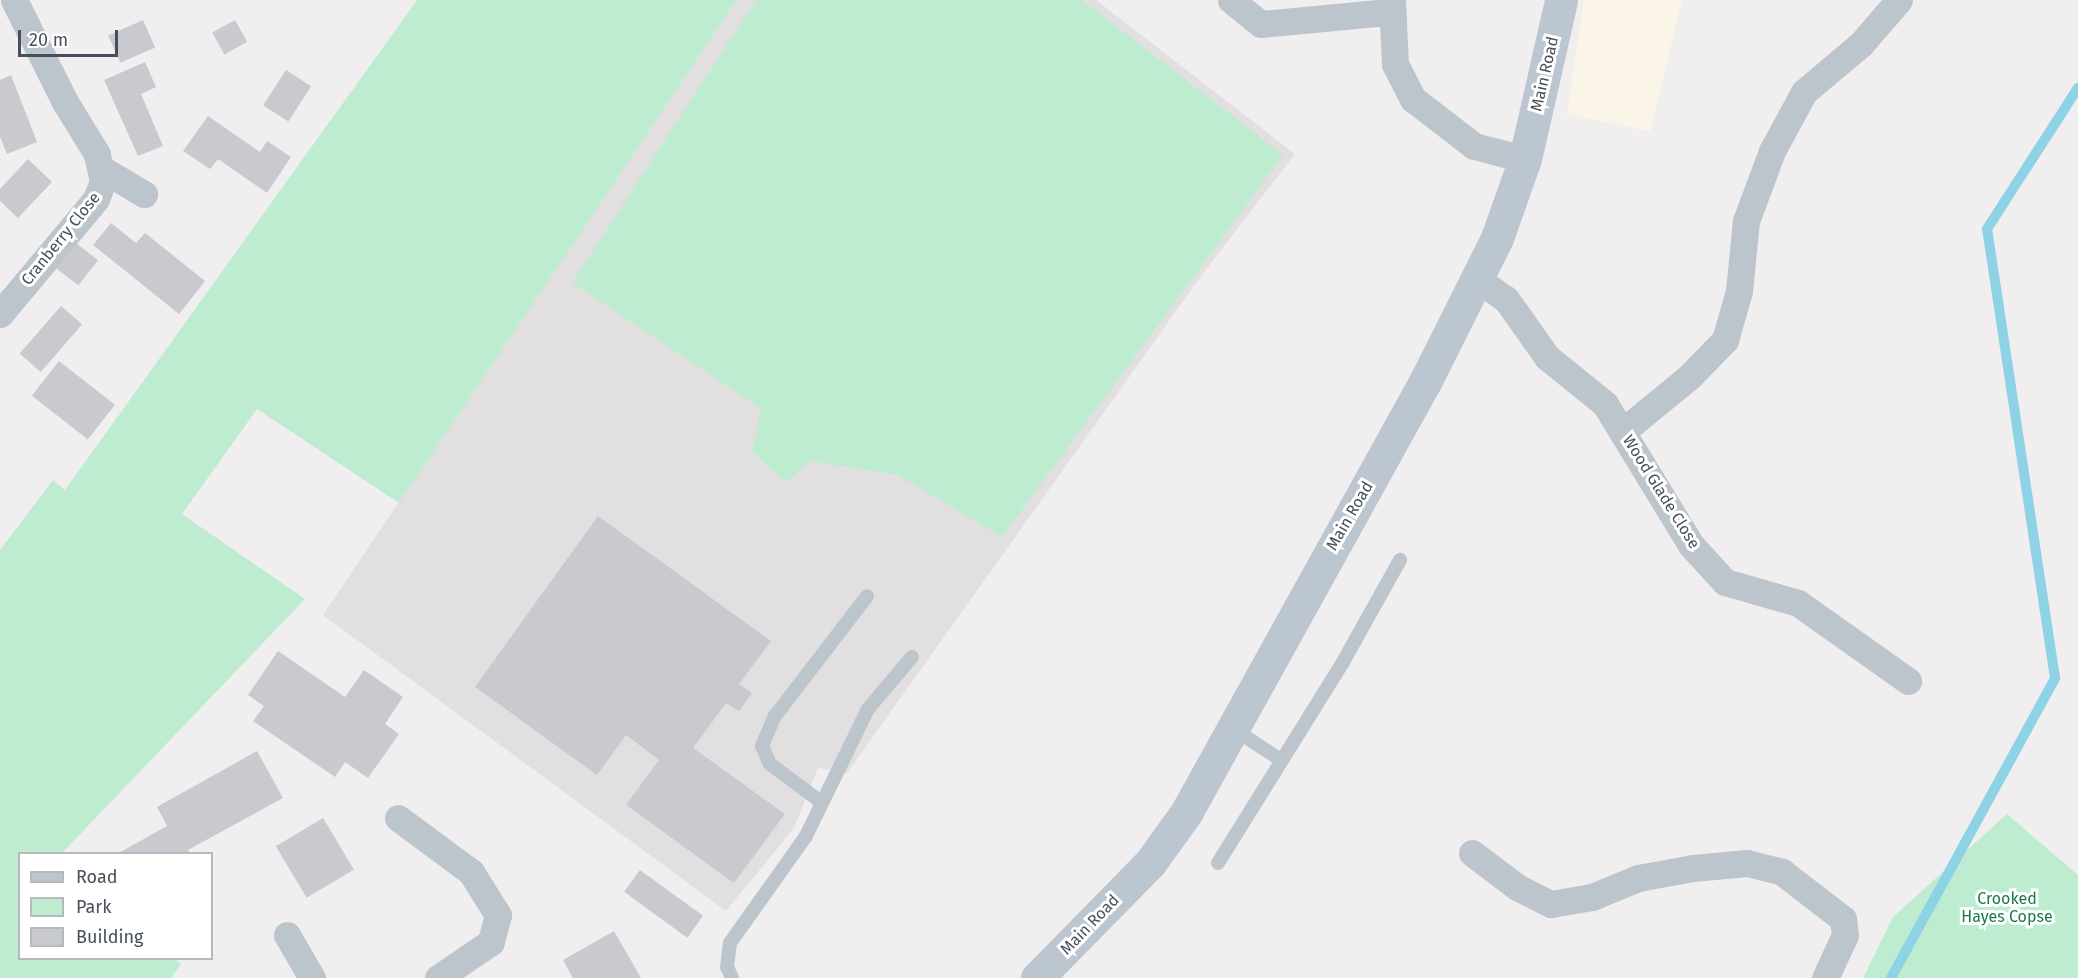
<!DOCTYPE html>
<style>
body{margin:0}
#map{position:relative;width:2078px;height:978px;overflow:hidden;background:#f0eeee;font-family:"Fira Sans",sans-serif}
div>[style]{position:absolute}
.commercial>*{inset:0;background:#faf5e7}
.education>*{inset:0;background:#e1dfdf}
.green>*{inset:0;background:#beecd1}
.stream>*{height:10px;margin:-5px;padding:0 5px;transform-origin:5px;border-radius:5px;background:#8ed2e6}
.building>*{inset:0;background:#c8cad0;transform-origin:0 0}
.lane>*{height:14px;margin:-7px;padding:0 7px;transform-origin:7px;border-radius:7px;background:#bdc5cc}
.street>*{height:27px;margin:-13.5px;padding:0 13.5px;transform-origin:13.5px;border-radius:13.5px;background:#bdc5cc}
.secondary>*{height:33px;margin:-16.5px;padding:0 16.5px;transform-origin:16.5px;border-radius:16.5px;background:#bcc6d1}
span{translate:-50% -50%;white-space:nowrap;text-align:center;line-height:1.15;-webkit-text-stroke:6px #fff;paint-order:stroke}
.street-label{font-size:16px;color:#47505a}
.park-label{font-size:16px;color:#1c774b}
.legend{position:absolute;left:18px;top:852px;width:195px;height:108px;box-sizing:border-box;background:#fff;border:2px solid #b5b9bd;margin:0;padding:8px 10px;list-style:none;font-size:18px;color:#47505a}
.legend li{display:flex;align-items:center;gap:12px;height:30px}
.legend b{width:30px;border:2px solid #b5b9bd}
.scale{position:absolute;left:18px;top:30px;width:100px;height:27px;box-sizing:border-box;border:3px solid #47505a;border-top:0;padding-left:8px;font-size:18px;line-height:21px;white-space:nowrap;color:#47505a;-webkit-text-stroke:4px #fff;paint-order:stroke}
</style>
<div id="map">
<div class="commercial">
<i style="clip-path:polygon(1584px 0,1682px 0,1650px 131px,1567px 114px)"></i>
</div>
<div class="education">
<i style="clip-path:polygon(737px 0,1096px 0,1295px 154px,1201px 276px,847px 773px,818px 768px,794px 828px,726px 911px,323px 615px)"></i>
</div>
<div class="green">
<i style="clip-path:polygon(417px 0,737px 0,399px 503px,257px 409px,182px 514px,305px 599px,62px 853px,20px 854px,20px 958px,174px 958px,181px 964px,171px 978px,0 978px,0 550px,53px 480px,65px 490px)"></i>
<i style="clip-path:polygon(756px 0,1082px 0,1283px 155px,1002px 537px,898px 475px,811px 461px,785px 482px,752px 451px,761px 409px,572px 283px)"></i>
<i style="clip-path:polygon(2007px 814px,2078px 875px,2078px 978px,1863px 978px,1893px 917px)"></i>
</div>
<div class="stream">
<i style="left:1891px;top:978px;width:342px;rotate:-61.3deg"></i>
<i style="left:2055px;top:678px;width:454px;rotate:-98.6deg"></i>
<i style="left:1987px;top:229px;width:168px;rotate:-57.2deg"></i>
</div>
<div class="building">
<i style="left:143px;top:20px;width:30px;height:38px;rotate:66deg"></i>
<i style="left:235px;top:20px;width:25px;height:26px;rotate:61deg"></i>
<i style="clip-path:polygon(145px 62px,156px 87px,141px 94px,163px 146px,138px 156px,104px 80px)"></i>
<i style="left:286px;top:70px;width:30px;height:42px;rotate:33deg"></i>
<i style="clip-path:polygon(11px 75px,37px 142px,7px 154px,0 137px,0 80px)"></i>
<i style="clip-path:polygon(208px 116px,260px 152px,267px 141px,291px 157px,267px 193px,218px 159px,210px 169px,183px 151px)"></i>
<i style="clip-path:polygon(28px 159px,52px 182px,18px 218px,0 201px,0 189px)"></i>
<i style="clip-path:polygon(111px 223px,136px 243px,145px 233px,205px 281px,179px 314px,93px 245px)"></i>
<i style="left:76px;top:243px;width:28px;height:32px;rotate:38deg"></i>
<i style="left:61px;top:306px;width:28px;height:63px;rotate:41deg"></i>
<i style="left:59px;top:361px;width:71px;height:44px;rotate:38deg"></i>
<i style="clip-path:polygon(598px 516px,771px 641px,739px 684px,752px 693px,739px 711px,726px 703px,693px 748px,785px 814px,734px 883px,626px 805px,659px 760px,626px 735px,597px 775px,475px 687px)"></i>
<i style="clip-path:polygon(278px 651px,345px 697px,364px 670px,403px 697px,385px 724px,399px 734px,368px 778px,345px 762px,335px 777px,253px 721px,264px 706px,248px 695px)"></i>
<i style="clip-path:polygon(257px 751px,283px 798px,188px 850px,190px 854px,117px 854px,167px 826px,157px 807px)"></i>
<i style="left:323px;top:818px;width:60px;height:55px;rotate:59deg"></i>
<i style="left:640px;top:870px;width:78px;height:27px;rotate:36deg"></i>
<i style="clip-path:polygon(614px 931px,641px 978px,573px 978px,563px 960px)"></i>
</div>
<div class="lane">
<i style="left:1235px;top:730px;width:55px;rotate:33.1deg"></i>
<i style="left:821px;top:802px;width:64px;rotate:-143.3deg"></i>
<i style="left:770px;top:764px;width:20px;rotate:-114deg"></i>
<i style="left:762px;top:746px;width:33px;rotate:-67deg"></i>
<i style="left:775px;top:716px;width:151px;rotate:-52.5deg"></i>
<i style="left:1218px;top:863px;width:237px;rotate:-58.1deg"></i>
<i style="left:1343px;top:662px;width:117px;rotate:-60.8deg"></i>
<i style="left:732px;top:978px;width:12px;rotate:-114deg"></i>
<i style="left:727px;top:967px;width:24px;rotate:-83deg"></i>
<i style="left:730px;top:943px;width:131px;rotate:-54.6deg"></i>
<i style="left:806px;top:836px;width:141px;rotate:-64deg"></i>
<i style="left:868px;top:709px;width:68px;rotate:-49.8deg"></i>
</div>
<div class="street">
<i style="left:1231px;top:0;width:38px;rotate:39deg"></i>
<i style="left:1261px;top:24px;width:129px;rotate:-5.4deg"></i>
<i style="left:1392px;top:0;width:64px;rotate:87.3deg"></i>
<i style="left:1395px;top:64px;width:39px;rotate:63deg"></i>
<i style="left:1413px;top:99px;width:77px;rotate:37.6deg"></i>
<i style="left:1474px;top:146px;width:53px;rotate:14.3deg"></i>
<i style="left:102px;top:169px;width:49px;rotate:30.8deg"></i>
<i style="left:1477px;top:279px;width:35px;rotate:35deg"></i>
<i style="left:1506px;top:299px;width:71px;rotate:54.7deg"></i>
<i style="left:1547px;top:357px;width:75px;rotate:39deg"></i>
<i style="left:1605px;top:404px;width:165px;rotate:58.6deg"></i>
<i style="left:1691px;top:545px;width:50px;rotate:47.4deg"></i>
<i style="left:1725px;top:582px;width:76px;rotate:16deg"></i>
<i style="left:1798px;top:603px;width:135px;rotate:35.3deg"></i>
<i style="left:0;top:314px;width:150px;rotate:-50.1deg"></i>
<i style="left:96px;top:199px;width:19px;rotate:-69deg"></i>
<i style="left:103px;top:181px;width:28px;rotate:-103deg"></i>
<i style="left:97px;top:154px;width:61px;rotate:-121.6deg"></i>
<i style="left:65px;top:102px;width:114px;rotate:-116.6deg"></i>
<i style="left:1623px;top:431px;width:85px;rotate:-39.3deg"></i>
<i style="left:1689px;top:377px;width:52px;rotate:-45.8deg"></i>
<i style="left:1725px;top:340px;width:51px;rotate:-74.1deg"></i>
<i style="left:1739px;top:291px;width:70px;rotate:-84.3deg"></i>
<i style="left:1746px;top:221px;width:75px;rotate:-69.6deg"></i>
<i style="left:1772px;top:151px;width:67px;rotate:-61.5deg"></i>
<i style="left:1804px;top:92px;width:75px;rotate:-40.1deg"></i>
<i style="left:1861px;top:44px;width:58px;rotate:-49.2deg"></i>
<i style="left:398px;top:818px;width:91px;rotate:36.5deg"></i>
<i style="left:471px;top:872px;width:51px;rotate:57.9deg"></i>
<i style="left:498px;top:915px;width:28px;rotate:105deg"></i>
<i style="left:491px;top:942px;width:64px;rotate:145.8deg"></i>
<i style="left:1472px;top:853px;width:56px;rotate:37.1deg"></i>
<i style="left:1517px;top:887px;width:38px;rotate:27deg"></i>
<i style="left:1551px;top:904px;width:42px;rotate:-9.7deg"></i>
<i style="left:1592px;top:897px;width:50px;rotate:-22.4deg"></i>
<i style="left:1638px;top:878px;width:56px;rotate:-10.3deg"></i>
<i style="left:1693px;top:868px;width:54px;rotate:-5.3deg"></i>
<i style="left:1747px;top:863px;width:36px;rotate:14deg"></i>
<i style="left:1782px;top:872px;width:77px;rotate:37.6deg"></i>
<i style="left:1843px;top:919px;width:16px;rotate:83deg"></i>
<i style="left:1845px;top:935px;width:47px;rotate:114.9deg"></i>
<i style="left:287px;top:935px;width:50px;rotate:59.8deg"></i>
</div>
<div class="secondary">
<i style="left:1037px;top:978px;width:161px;rotate:-45.5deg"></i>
<i style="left:1150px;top:863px;width:62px;rotate:-54.2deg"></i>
<i style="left:1186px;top:813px;width:493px;rotate:-61deg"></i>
<i style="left:1425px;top:382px;width:161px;rotate:-63.4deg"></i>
<i style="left:1497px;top:238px;width:84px;rotate:-70.5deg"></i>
<i style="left:1525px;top:159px;width:163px;rotate:-77.2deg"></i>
</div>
<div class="street-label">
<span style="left:1545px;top:74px;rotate:-77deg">Main Road</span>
<span style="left:61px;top:239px;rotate:-51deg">Cranberry Close</span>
<span style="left:1661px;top:492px;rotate:58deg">Wood Glade Close</span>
<span style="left:1350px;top:516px;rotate:-60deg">Main Road</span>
<span style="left:1090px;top:925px;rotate:-46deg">Main Road</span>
</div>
<div class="park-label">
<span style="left:2007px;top:908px">Crooked<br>Hayes Copse</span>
</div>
<ul class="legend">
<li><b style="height:8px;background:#bcc6d1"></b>Road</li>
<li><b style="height:16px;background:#beecd1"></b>Park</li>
<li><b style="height:16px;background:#c8cad0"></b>Building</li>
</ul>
<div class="scale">20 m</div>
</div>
